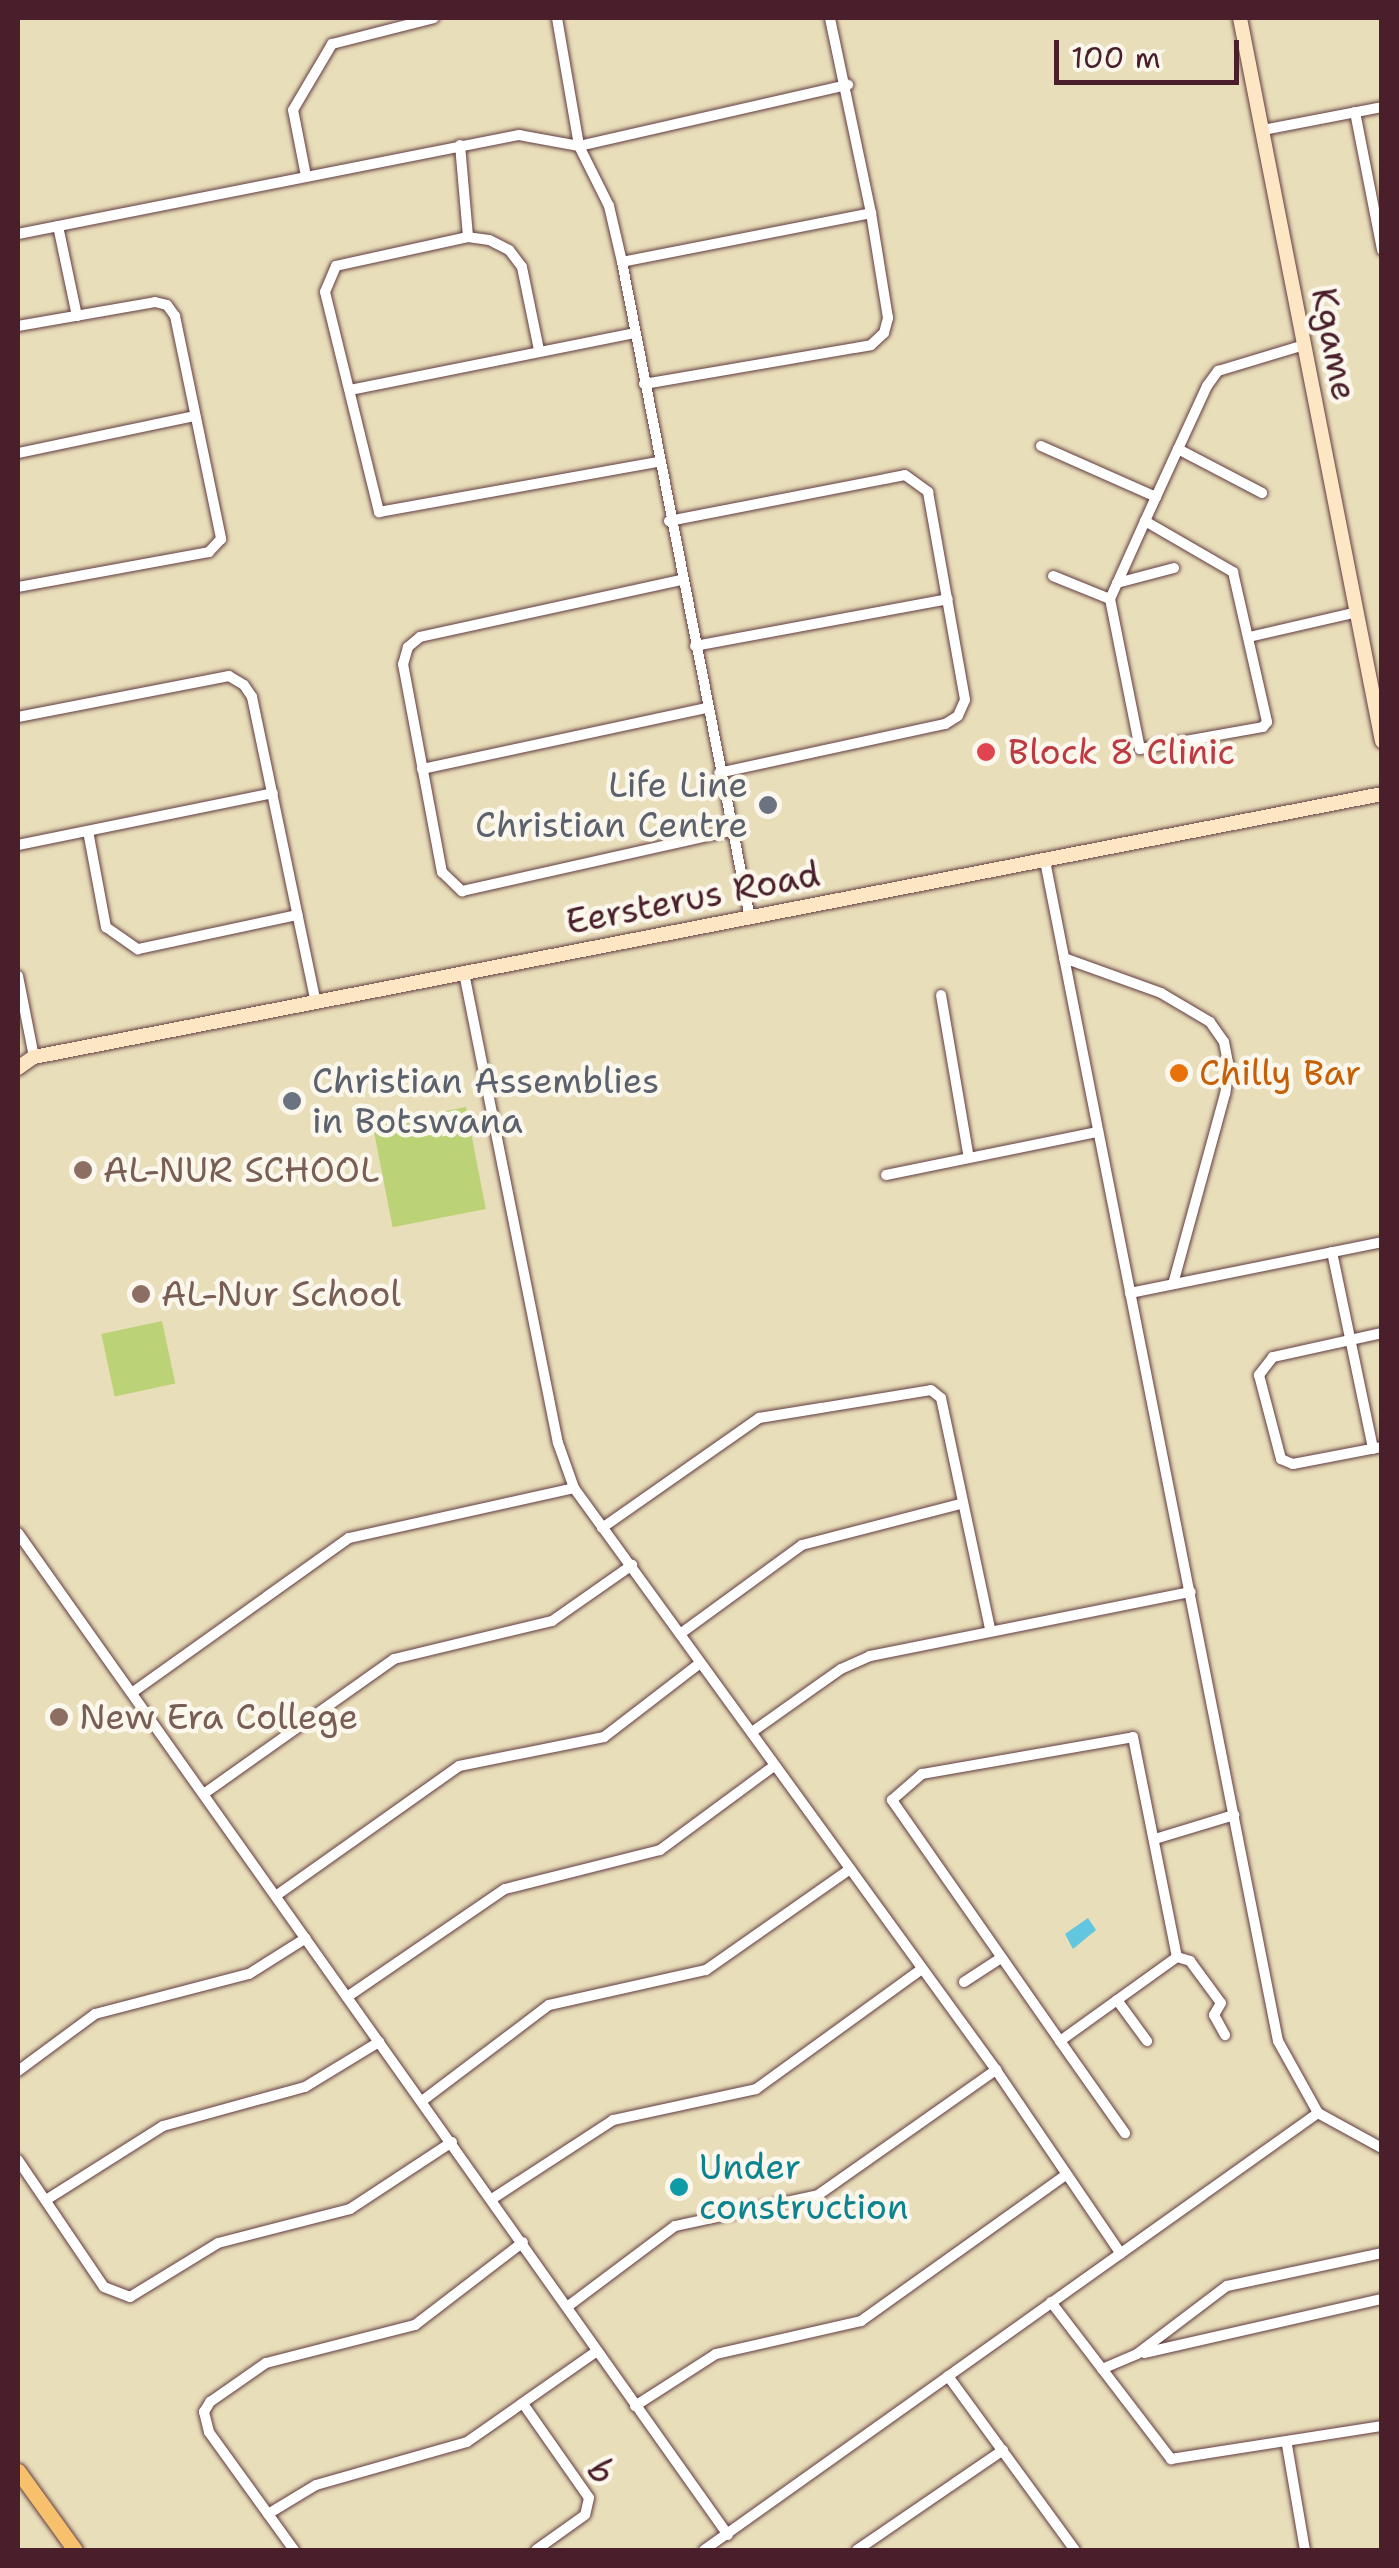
<!DOCTYPE html>
<style>
body{margin:0}
#map{position:relative;width:1399px;height:2568px;overflow:hidden;background:#e9deba;font-family:"Shantell Sans",sans-serif}
div>[style]{position:absolute}
.green>*{inset:0;background:#bcd276;transform-origin:0 0}
.water>*{inset:0;background:#63c6e1}
.roads{filter:drop-shadow(0 0 2px #623c40) drop-shadow(0 0 2px #623c40)}
.street>*{height:10px;margin:-5px;padding:0 5px;transform-origin:5px;border-radius:5px;background:#fff}
.secondary>*{height:14px;margin:-7px;padding:0 7px;transform-origin:7px;border-radius:7px;background:#fce6c4}
.primary>*{height:15px;margin:-7.5px;padding:0 7.5px;transform-origin:7.5px;border-radius:7.5px;background:#f7c06c}
.dots>*{width:28px;height:28px;translate:-50% -50%;box-sizing:border-box;border:5px solid #fbf7ec;border-radius:50%}
span{translate:-50% -50%;white-space:nowrap;text-align:center;line-height:1.15;-webkit-text-stroke:9px #fbf7ec;paint-order:stroke}
.street-label{font-size:35px;color:#4a1f2b}
.health-label{font-size:35px;color:#be3a42}
.left{translate:0 -50%;text-align:left}
.worship-label{font-size:35px;color:#5b616d}
.right{translate:-100% -50%;text-align:right}
.food-label{font-size:35px;color:#c56008}
.education-label{font-size:35px;color:#785e54}
.culture-label{font-size:35px;color:#0d838f}
.frame{position:absolute;inset:0;border:20px solid #4a1f2b;pointer-events:none}
.scale{position:absolute;left:1054px;top:40px;width:185px;height:45px;box-sizing:border-box;border:5px solid #4a1f2b;border-top:0;padding-left:12px;font-size:30px;line-height:35px;white-space:nowrap;color:#4a1f2b;-webkit-text-stroke:8px #fbf7ec;paint-order:stroke}
</style>
<div id="map">
<div class="green">
<i style="left:466px;top:1107px;width:104px;height:95px;rotate:79deg"></i>
<i style="left:162px;top:1321px;width:64px;height:62px;rotate:78deg"></i>
</div>
<div class="water">
<i style="clip-path:polygon(1088px 1918px,1096px 1930px,1073px 1949px,1065px 1934px)"></i>
</div>
<div class="roads">
<div class="street">
<i style="left:557px;top:18px;width:130px;rotate:80.2deg"></i>
<i style="left:579px;top:146px;width:276px;rotate:-12.8deg"></i>
<i style="left:1355px;top:112px;width:141px;rotate:78.9deg"></i>
<i style="left:1263px;top:130px;width:121px;rotate:-10.9deg"></i>
<i style="left:460px;top:145px;width:92px;rotate:85deg"></i>
<i style="left:306px;top:176px;width:67px;rotate:-101.1deg"></i>
<i style="left:293px;top:110px;width:77px;rotate:-59.4deg"></i>
<i style="left:332px;top:44px;width:105px;rotate:-14.3deg"></i>
<i style="left:58px;top:226px;width:92px;rotate:78.1deg"></i>
<i style="left:18px;top:234px;width:511px;rotate:-11.18deg"></i>
<i style="left:519px;top:135px;width:61px;rotate:10.4deg"></i>
<i style="left:579px;top:146px;width:67px;rotate:63.4deg"></i>
<i style="left:609px;top:206px;width:57px;rotate:76.9deg"></i>
<i style="left:622px;top:262px;width:668px;rotate:78.96deg"></i>
<i style="left:622px;top:262px;width:254px;rotate:-11.1deg"></i>
<i style="left:18px;top:326px;width:139px;rotate:-9.9deg"></i>
<i style="left:155px;top:302px;width:12px;rotate:14deg"></i>
<i style="left:167px;top:305px;width:14px;rotate:54deg"></i>
<i style="left:175px;top:316px;width:228px;rotate:78.3deg"></i>
<i style="left:221px;top:539px;width:18px;rotate:133deg"></i>
<i style="left:209px;top:552px;width:194px;rotate:169.6deg"></i>
<i style="left:539px;top:350px;width:85px;rotate:-101.6deg"></i>
<i style="left:522px;top:267px;width:21px;rotate:-127deg"></i>
<i style="left:509px;top:250px;width:22px;rotate:-153deg"></i>
<i style="left:489px;top:240px;width:21px;rotate:-172deg"></i>
<i style="left:468px;top:237px;width:135px;rotate:167.6deg"></i>
<i style="left:336px;top:266px;width:28px;rotate:113deg"></i>
<i style="left:325px;top:292px;width:227px;rotate:76.2deg"></i>
<i style="left:379px;top:512px;width:282px;rotate:-10.2deg"></i>
<i style="left:644px;top:384px;width:230px;rotate:-9.7deg"></i>
<i style="left:871px;top:345px;width:18px;rotate:-43deg"></i>
<i style="left:884px;top:333px;width:16px;rotate:-75deg"></i>
<i style="left:888px;top:318px;width:106px;rotate:-99.2deg"></i>
<i style="left:871px;top:213px;width:199px;rotate:-101.9deg"></i>
<i style="left:350px;top:390px;width:290px;rotate:-11.3deg"></i>
<i style="left:1041px;top:446px;width:126px;rotate:23.9deg"></i>
<i style="left:1178px;top:449px;width:95px;rotate:27.6deg"></i>
<i style="left:18px;top:453px;width:181px;rotate:-11.8deg"></i>
<i style="left:669px;top:521px;width:240px;rotate:-11deg"></i>
<i style="left:905px;top:475px;width:29px;rotate:36deg"></i>
<i style="left:928px;top:492px;width:211px;rotate:79.9deg"></i>
<i style="left:965px;top:700px;width:17px;rotate:114deg"></i>
<i style="left:958px;top:716px;width:15px;rotate:148deg"></i>
<i style="left:945px;top:724px;width:231px;rotate:167.8deg"></i>
<i style="left:1145px;top:521px;width:102px;rotate:30.1deg"></i>
<i style="left:1233px;top:572px;width:154px;rotate:77.2deg"></i>
<i style="left:1267px;top:722px;width:6px;rotate:129deg"></i>
<i style="left:1263px;top:727px;width:125px;rotate:169.9deg"></i>
<i style="left:1140px;top:749px;width:153px;rotate:-101.3deg"></i>
<i style="left:1110px;top:599px;width:85px;rotate:-65.8deg"></i>
<i style="left:1145px;top:521px;width:79px;rotate:-65.4deg"></i>
<i style="left:1178px;top:449px;width:69px;rotate:-65.3deg"></i>
<i style="left:1207px;top:386px;width:19px;rotate:-54deg"></i>
<i style="left:1218px;top:371px;width:90px;rotate:-16.8deg"></i>
<i style="left:1053px;top:576px;width:61px;rotate:22deg"></i>
<i style="left:681px;top:580px;width:267px;rotate:167.7deg"></i>
<i style="left:420px;top:637px;width:16px;rotate:140deg"></i>
<i style="left:408px;top:647px;width:18px;rotate:106deg"></i>
<i style="left:403px;top:664px;width:212px;rotate:79.4deg"></i>
<i style="left:442px;top:872px;width:28px;rotate:44deg"></i>
<i style="left:462px;top:891px;width:276px;rotate:-12.6deg"></i>
<i style="left:1117px;top:583px;width:59px;rotate:-14.7deg"></i>
<i style="left:1249px;top:637px;width:111px;rotate:-13deg"></i>
<i style="left:695px;top:646px;width:257px;rotate:-10.5deg"></i>
<i style="left:18px;top:717px;width:215px;rotate:-11deg"></i>
<i style="left:229px;top:676px;width:17px;rotate:31deg"></i>
<i style="left:244px;top:685px;width:14px;rotate:56deg"></i>
<i style="left:252px;top:697px;width:313px;rotate:78.2deg"></i>
<i style="left:422px;top:769px;width:290px;rotate:-12.1deg"></i>
<i style="left:88px;top:831px;width:98px;rotate:79.4deg"></i>
<i style="left:106px;top:927px;width:39px;rotate:35deg"></i>
<i style="left:138px;top:949px;width:163px;rotate:-12.1deg"></i>
<i style="left:18px;top:845px;width:260px;rotate:-11.5deg"></i>
<i style="left:1045px;top:861px;width:1203px;rotate:78.83deg"></i>
<i style="left:1278px;top:2041px;width:82px;rotate:60.9deg"></i>
<i style="left:1318px;top:2113px;width:73px;rotate:28.7deg"></i>
<i style="left:1064px;top:958px;width:103px;rotate:19.8deg"></i>
<i style="left:1161px;top:993px;width:57px;rotate:30.6deg"></i>
<i style="left:1210px;top:1022px;width:24px;rotate:55deg"></i>
<i style="left:1224px;top:1042px;width:25px;rotate:79deg"></i>
<i style="left:1229px;top:1067px;width:27px;rotate:98deg"></i>
<i style="left:1225px;top:1094px;width:197px;rotate:105.3deg"></i>
<i style="left:464px;top:973px;width:479px;rotate:78.7deg"></i>
<i style="left:558px;top:1443px;width:48px;rotate:70.4deg"></i>
<i style="left:574px;top:1488px;width:719px;rotate:54.05deg"></i>
<i style="left:996px;top:2070px;width:222px;rotate:55.8deg"></i>
<i style="left:18px;top:976px;width:83px;rotate:78.8deg"></i>
<i style="left:941px;top:995px;width:165px;rotate:80.3deg"></i>
<i style="left:886px;top:1175px;width:216px;rotate:-11.5deg"></i>
<i style="left:1332px;top:1252px;width:201px;rotate:78.2deg"></i>
<i style="left:1130px;top:1293px;width:257px;rotate:-11.4deg"></i>
<i style="left:1382px;top:1333px;width:112px;rotate:167.6deg"></i>
<i style="left:1273px;top:1357px;width:23px;rotate:128deg"></i>
<i style="left:1259px;top:1375px;width:87px;rotate:75.3deg"></i>
<i style="left:1281px;top:1459px;width:13px;rotate:23deg"></i>
<i style="left:1293px;top:1464px;width:91px;rotate:-10.8deg"></i>
<i style="left:602px;top:1528px;width:192px;rotate:-35deg"></i>
<i style="left:759px;top:1418px;width:174px;rotate:-9.2deg"></i>
<i style="left:931px;top:1390px;width:13px;rotate:39deg"></i>
<i style="left:941px;top:1398px;width:236px;rotate:78deg"></i>
<i style="left:18px;top:1533px;width:1228px;rotate:54.68deg"></i>
<i style="left:680px;top:1634px;width:151px;rotate:-36.1deg"></i>
<i style="left:802px;top:1545px;width:164px;rotate:-14.5deg"></i>
<i style="left:133px;top:1692px;width:265px;rotate:-35.5deg"></i>
<i style="left:349px;top:1538px;width:230px;rotate:-12.5deg"></i>
<i style="left:752px;top:1732px;width:109px;rotate:-35.3deg"></i>
<i style="left:841px;top:1669px;width:32px;rotate:-24deg"></i>
<i style="left:870px;top:1656px;width:327px;rotate:-11.3deg"></i>
<i style="left:1133px;top:1737px;width:224px;rotate:78.7deg"></i>
<i style="left:1177px;top:1957px;width:144px;rotate:144.3deg"></i>
<i style="left:1060px;top:2041px;width:294px;rotate:-124.9deg"></i>
<i style="left:892px;top:1800px;width:40px;rotate:-41deg"></i>
<i style="left:922px;top:1774px;width:214px;rotate:-9.9deg"></i>
<i style="left:205px;top:1793px;width:232px;rotate:-35.3deg"></i>
<i style="left:394px;top:1659px;width:163px;rotate:-13.5deg"></i>
<i style="left:552px;top:1621px;width:98px;rotate:-35deg"></i>
<i style="left:1155px;top:1839px;width:83px;rotate:-16.9deg"></i>
<i style="left:277px;top:1895px;width:223px;rotate:-35.3deg"></i>
<i style="left:459px;top:1766px;width:148px;rotate:-11.3deg"></i>
<i style="left:604px;top:1737px;width:121px;rotate:-37.6deg"></i>
<i style="left:1177px;top:1957px;width:14px;rotate:17deg"></i>
<i style="left:1190px;top:1961px;width:52px;rotate:53.6deg"></i>
<i style="left:1221px;top:2003px;width:14px;rotate:120deg"></i>
<i style="left:1214px;top:2015px;width:23px;rotate:61deg"></i>
<i style="left:964px;top:1982px;width:44px;rotate:-33deg"></i>
<i style="left:347px;top:1997px;width:191px;rotate:-34.4deg"></i>
<i style="left:505px;top:1889px;width:160px;rotate:-14.1deg"></i>
<i style="left:660px;top:1850px;width:142px;rotate:-36.4deg"></i>
<i style="left:1117px;top:2000px;width:51px;rotate:53.8deg"></i>
<i style="left:1060px;top:2041px;width:113px;rotate:54.8deg"></i>
<i style="left:18px;top:2071px;width:96px;rotate:-36.5deg"></i>
<i style="left:95px;top:2014px;width:159px;rotate:-14.6deg"></i>
<i style="left:249px;top:1974px;width:67px;rotate:-32.3deg"></i>
<i style="left:422px;top:2101px;width:159px;rotate:-37.1deg"></i>
<i style="left:549px;top:2005px;width:161px;rotate:-12.6deg"></i>
<i style="left:706px;top:1970px;width:176px;rotate:-35deg"></i>
<i style="left:18px;top:2160px;width:153px;rotate:55.9deg"></i>
<i style="left:104px;top:2287px;width:28px;rotate:21deg"></i>
<i style="left:130px;top:2297px;width:103px;rotate:-31.5deg"></i>
<i style="left:218px;top:2243px;width:136px;rotate:-14.4deg"></i>
<i style="left:350px;top:2209px;width:122px;rotate:-33.3deg"></i>
<i style="left:492px;top:2199px;width:145px;rotate:-33.1deg"></i>
<i style="left:613px;top:2120px;width:146px;rotate:-12.2deg"></i>
<i style="left:756px;top:2089px;width:205px;rotate:-35.9deg"></i>
<i style="left:46px;top:2200px;width:138px;rotate:-32.3deg"></i>
<i style="left:163px;top:2126px;width:147px;rotate:-15.4deg"></i>
<i style="left:305px;top:2087px;width:87px;rotate:-31.3deg"></i>
<i style="left:1051px;top:2302px;width:198px;rotate:52.6deg"></i>
<i style="left:1171px;top:2459px;width:214px;rotate:-8.9deg"></i>
<i style="left:567px;top:2307px;width:135px;rotate:-36.9deg"></i>
<i style="left:675px;top:2226px;width:146px;rotate:-12.2deg"></i>
<i style="left:818px;top:2195px;width:218px;rotate:-35.1deg"></i>
<i style="left:1144px;top:2353px;width:244px;rotate:-12.8deg"></i>
<i style="left:1102px;top:2369px;width:38px;rotate:-23deg"></i>
<i style="left:1137px;top:2354px;width:113px;rotate:-37.1deg"></i>
<i style="left:1227px;top:2286px;width:158px;rotate:-12deg"></i>
<i style="left:948px;top:2376px;width:215px;rotate:53.9deg"></i>
<i style="left:524px;top:2405px;width:113px;rotate:55deg"></i>
<i style="left:589px;top:2498px;width:17px;rotate:103deg"></i>
<i style="left:585px;top:2515px;width:60px;rotate:144.5deg"></i>
<i style="left:635px;top:2406px;width:96px;rotate:-32.7deg"></i>
<i style="left:716px;top:2354px;width:149px;rotate:-12.8deg"></i>
<i style="left:861px;top:2321px;width:249px;rotate:-35.5deg"></i>
<i style="left:1287px;top:2445px;width:107px;rotate:80.3deg"></i>
<i style="left:268px;top:2514px;width:56px;rotate:-31.1deg"></i>
<i style="left:316px;top:2485px;width:157px;rotate:-15.9deg"></i>
<i style="left:467px;top:2442px;width:159px;rotate:-35deg"></i>
<i style="left:294px;top:2550px;width:145px;rotate:-125.8deg"></i>
<i style="left:209px;top:2432px;width:21px;rotate:-104deg"></i>
<i style="left:204px;top:2412px;width:12px;rotate:-59deg"></i>
<i style="left:210px;top:2402px;width:68px;rotate:-34.9deg"></i>
<i style="left:266px;top:2363px;width:154px;rotate:-14.3deg"></i>
<i style="left:415px;top:2325px;width:136px;rotate:-37.5deg"></i>
<i style="left:704px;top:2550px;width:754px;rotate:-35.44deg"></i>
<i style="left:857px;top:2550px;width:177px;rotate:-34.4deg"></i>
</div>
<div class="secondary">
<i style="left:1240px;top:18px;width:737px;rotate:78.89deg"></i>
<i style="left:18px;top:1068px;width:19px;rotate:-35deg"></i>
<i style="left:34px;top:1057px;width:1373px;rotate:-11.04deg"></i>
</div>
<div class="primary">
<i style="left:18px;top:2471px;width:97px;rotate:54.2deg"></i>
</div>
</div>
<div class="dots">
<i style="left:986px;top:752px;background:#e0444e"></i>
<i style="left:768px;top:805px;background:#6b7280"></i>
<i style="left:1179px;top:1073px;background:#e8710a"></i>
<i style="left:292px;top:1101px;background:#6b7280"></i>
<i style="left:83px;top:1170px;background:#8d6e63"></i>
<i style="left:141px;top:1294px;background:#8d6e63"></i>
<i style="left:59px;top:1717px;background:#8d6e63"></i>
<i style="left:679px;top:2187px;background:#0f9aa8"></i>
</div>
<div class="street-label">
<span style="left:1334px;top:344px;rotate:79deg">Kgame</span>
<span style="left:693px;top:898px;rotate:-11deg">Eersterus Road</span>
<span style="left:601px;top:2472px;rotate:62deg">b</span>
</div>
<div class="health-label">
<span class="left" style="left:1008px;top:752px">Block 8 Clinic</span>
</div>
<div class="worship-label">
<span class="right" style="left:748px;top:805px">Life Line<br>Christian Centre</span>
<span class="left" style="left:312px;top:1101px">Christian Assemblies<br>in Botswana</span>
</div>
<div class="food-label">
<span class="left" style="left:1199px;top:1073px">Chilly Bar</span>
</div>
<div class="education-label">
<span class="left" style="left:103px;top:1170px">AL-NUR SCHOOL</span>
<span class="left" style="left:161px;top:1294px">AL-Nur School</span>
<span class="left" style="left:79px;top:1717px">New Era College</span>
</div>
<div class="culture-label">
<span class="left" style="left:699px;top:2187px">Under<br>construction</span>
</div>
<div class="frame"></div>
<div class="scale">100 m</div>
</div>
